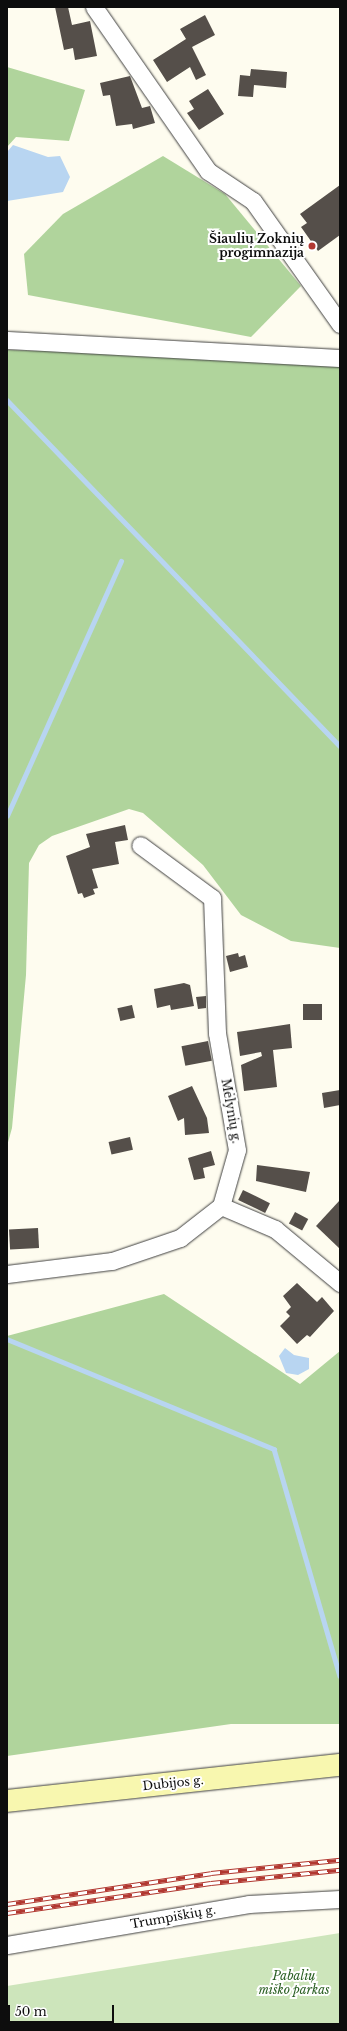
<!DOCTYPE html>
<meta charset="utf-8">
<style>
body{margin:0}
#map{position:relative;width:347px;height:2031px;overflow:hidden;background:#fefcef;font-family:"Libre Baskerville",serif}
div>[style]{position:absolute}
.green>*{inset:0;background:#cde5bb}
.forest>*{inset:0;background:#b0d49c}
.water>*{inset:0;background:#b8d5f1}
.stream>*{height:4.5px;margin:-2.25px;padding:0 2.25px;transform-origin:2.25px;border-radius:2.25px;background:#b8d5f1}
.building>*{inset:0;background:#554f4a;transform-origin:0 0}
.roads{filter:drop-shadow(0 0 1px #404040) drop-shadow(0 0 1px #404040)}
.minor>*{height:17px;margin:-8.5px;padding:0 8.5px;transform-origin:8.5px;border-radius:8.5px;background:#fff}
.secondary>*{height:22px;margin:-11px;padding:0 11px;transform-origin:11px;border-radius:11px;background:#f8f7af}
.rail>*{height:4.5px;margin-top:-2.25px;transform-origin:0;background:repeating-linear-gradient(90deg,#fff 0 9px,#b13831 0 18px);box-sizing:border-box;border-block:1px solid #b13831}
.dots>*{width:11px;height:11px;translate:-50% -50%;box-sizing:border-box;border:2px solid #fff;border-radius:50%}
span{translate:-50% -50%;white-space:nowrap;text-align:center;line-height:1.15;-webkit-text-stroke:4px #fff;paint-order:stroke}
.poi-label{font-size:12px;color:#0d0d0d;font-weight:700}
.right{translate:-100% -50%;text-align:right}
.street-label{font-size:12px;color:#0d0d0d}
.park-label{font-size:12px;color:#2a5f23;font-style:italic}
.frame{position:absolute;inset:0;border:8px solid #0d0d0d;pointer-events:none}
.scale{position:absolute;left:8px;top:2005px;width:106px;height:18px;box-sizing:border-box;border:2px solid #0d0d0d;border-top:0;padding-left:5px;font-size:12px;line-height:14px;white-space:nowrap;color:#0d0d0d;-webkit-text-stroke:3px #fff;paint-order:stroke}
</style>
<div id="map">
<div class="green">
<i style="clip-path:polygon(340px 1933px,340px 2024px,7px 2024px,7px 1986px)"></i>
</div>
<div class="forest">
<i style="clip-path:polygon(7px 67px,85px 90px,69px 141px,16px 137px,7px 147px)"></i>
<i style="clip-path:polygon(163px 156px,225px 194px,301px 286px,251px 337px,28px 295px,24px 254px,63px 214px)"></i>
<i style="clip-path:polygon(7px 350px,340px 358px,340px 948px,291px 941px,241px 915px,203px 865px,143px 813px,129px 809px,52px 836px,39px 845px,29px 863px,26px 975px,12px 1128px,7px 1146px)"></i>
<i style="clip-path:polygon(164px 1294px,300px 1384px,340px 1351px,340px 1724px,231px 1724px,7px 1756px,7px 1336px)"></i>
</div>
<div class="water">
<i style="clip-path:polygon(13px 145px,48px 157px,60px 156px,70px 177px,63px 192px,7px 201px,7px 152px)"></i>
<i style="clip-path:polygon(285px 1348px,294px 1355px,309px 1358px,309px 1369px,298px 1375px,286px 1373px,279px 1356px)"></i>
</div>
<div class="stream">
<i style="left:7px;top:400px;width:480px;rotate:46.1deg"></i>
<i style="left:7px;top:816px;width:279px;rotate:-65.9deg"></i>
<i style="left:7px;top:1339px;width:289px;rotate:22.4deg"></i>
<i style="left:274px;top:1449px;width:236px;rotate:73.8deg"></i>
</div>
<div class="building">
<i style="clip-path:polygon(55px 7px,68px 7px,72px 25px,90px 21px,97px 56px,75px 60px,73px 48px,64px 50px)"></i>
<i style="clip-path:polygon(205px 15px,215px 35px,192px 47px,206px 75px,196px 80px,190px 67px,167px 82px,153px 60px,186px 39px,180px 29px)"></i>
<i style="clip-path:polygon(251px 69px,287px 72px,286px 88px,254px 85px,253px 97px,238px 96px,240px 75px,250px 76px)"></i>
<i style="clip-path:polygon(130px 76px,142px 108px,150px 106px,155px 123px,133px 129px,132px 124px,116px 126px,110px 95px,103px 96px,100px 83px)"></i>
<i style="clip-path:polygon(208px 89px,224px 114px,199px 130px,187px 113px,194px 109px,189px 101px)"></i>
<i style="clip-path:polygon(340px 185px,340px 235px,318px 251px,301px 227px,307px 223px,300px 214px)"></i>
<i style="clip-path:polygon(125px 825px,128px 840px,115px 842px,119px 864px,92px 869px,98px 888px,93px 889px,95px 894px,84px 898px,82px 893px,78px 894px,66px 856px,90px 847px,86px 834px)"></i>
<i style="clip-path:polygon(238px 953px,239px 957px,245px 955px,248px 967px,230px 972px,226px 956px)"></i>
<i style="clip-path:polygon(184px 983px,190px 985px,194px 1006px,171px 1010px,170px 1005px,157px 1008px,154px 989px)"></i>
<i style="clip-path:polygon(206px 996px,206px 1008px,198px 1009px,196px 997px)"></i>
<i style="left:322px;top:1004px;width:16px;height:19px;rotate:90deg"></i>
<i style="left:132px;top:1005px;width:13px;height:15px;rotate:77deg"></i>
<i style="clip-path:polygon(290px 1024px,292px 1048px,273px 1050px,277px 1087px,244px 1091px,241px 1065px,262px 1056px,261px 1052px,240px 1056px,237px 1032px)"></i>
<i style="left:208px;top:1041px;width:20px;height:27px;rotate:79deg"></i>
<i style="clip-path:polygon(192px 1086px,207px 1118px,209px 1133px,185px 1135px,184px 1118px,178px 1121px,168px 1096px)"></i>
<i style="clip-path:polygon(340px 1090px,340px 1105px,324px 1108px,322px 1093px)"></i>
<i style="left:130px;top:1137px;width:13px;height:22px;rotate:77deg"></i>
<i style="clip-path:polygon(211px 1151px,215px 1165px,203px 1168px,205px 1178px,194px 1180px,188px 1158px)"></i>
<i style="clip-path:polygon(257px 1165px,310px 1172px,306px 1192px,256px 1181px)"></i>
<i style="left:243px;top:1190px;width:30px;height:11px;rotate:26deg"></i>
<i style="clip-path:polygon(340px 1200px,340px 1249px,316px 1226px)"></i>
<i style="left:295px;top:1212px;width:15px;height:13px;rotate:28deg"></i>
<i style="left:38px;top:1228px;width:20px;height:29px;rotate:87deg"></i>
<i style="clip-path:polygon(297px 1283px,317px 1302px,322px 1297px,334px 1311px,310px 1337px,307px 1335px,297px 1344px,280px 1326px,290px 1316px,286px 1312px,291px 1307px,283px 1296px)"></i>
</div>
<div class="roads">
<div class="minor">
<i style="left:94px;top:7px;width:200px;rotate:55.2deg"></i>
<i style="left:208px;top:171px;width:54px;rotate:33.7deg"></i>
<i style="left:253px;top:201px;width:151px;rotate:54.7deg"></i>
<i style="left:7px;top:340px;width:333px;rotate:3.1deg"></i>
<i style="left:221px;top:1206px;width:59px;rotate:23.1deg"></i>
<i style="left:275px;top:1229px;width:85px;rotate:39.7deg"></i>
<i style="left:7px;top:1274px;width:106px;rotate:-7.1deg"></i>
<i style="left:112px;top:1261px;width:72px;rotate:-18.7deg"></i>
<i style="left:180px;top:1238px;width:52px;rotate:-38deg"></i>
<i style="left:221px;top:1206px;width:58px;rotate:-74.1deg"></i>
<i style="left:237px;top:1150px;width:119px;rotate:-99.7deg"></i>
<i style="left:217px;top:1033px;width:135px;rotate:-92.1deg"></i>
<i style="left:212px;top:898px;width:89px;rotate:-143.6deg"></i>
<i style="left:7px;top:1945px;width:245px;rotate:-9.6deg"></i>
<i style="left:249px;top:1904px;width:91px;rotate:-3.1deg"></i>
</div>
<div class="secondary">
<i style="left:7px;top:1801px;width:335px;rotate:-6.2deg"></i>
</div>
</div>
<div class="rail">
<i style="left:7px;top:1904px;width:206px;rotate:-8.6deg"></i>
<i style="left:211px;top:1873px;width:130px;rotate:-5.8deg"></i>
<i style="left:7px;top:1913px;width:206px;rotate:-8.4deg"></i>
<i style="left:211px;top:1883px;width:130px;rotate:-5.8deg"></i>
</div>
<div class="dots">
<i style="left:312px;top:246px;background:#b13831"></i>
</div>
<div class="poi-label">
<span class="right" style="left:304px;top:246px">Šiaulių Zoknių<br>progimnazija</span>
</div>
<div class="street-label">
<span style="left:231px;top:1111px;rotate:80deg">Mėlynių g.</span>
<span style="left:173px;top:1783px;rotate:-6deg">Dubijos g.</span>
<span style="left:173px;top:1917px;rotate:-10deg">Trumpiškių g.</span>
</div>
<div class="park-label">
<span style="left:294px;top:1983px">Pabalių<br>miško parkas</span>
</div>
<div class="frame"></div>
<div class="scale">50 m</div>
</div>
